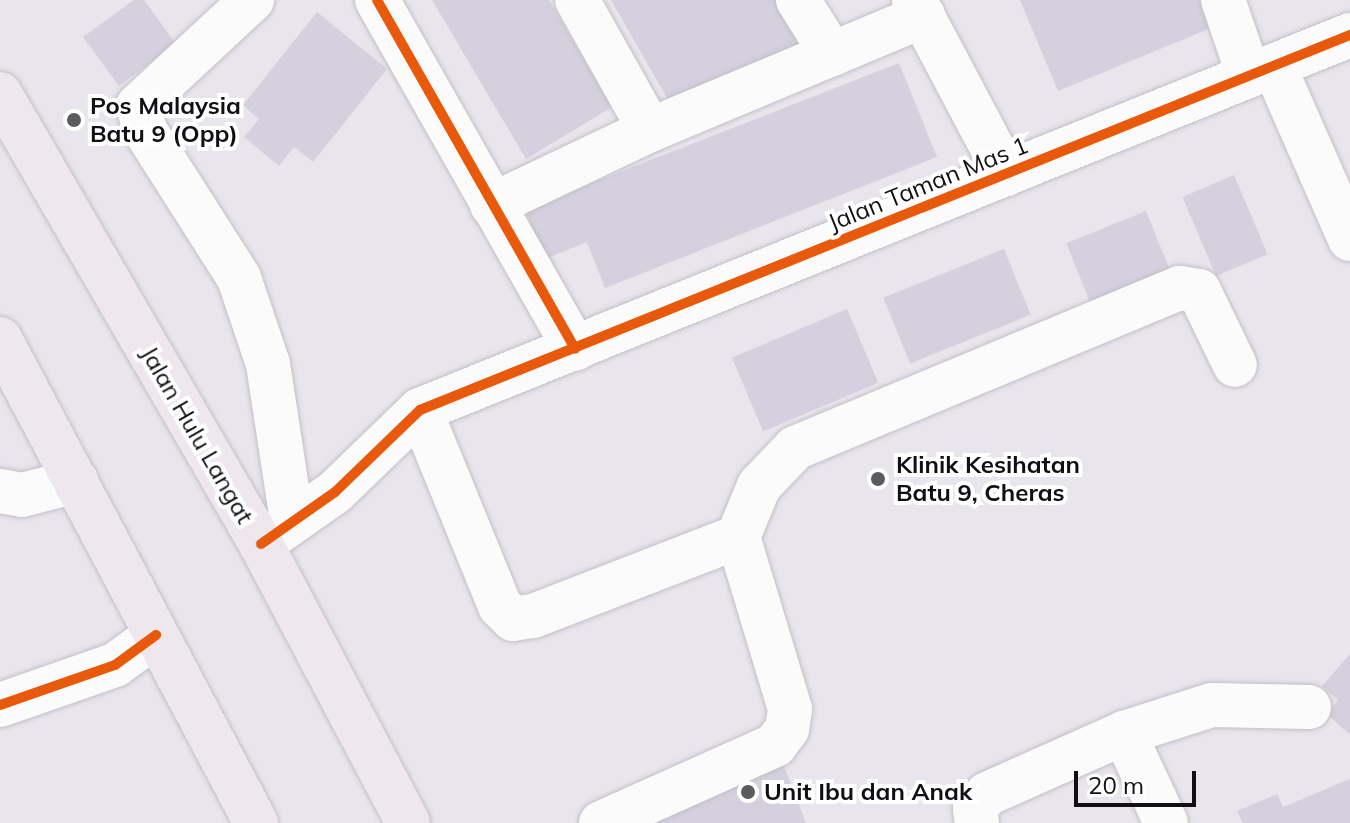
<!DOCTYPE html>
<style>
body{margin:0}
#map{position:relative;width:1350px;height:823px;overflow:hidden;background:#e9e5ec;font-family:Mulish,sans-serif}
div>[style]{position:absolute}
.building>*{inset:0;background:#d4d0de;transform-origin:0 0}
.roads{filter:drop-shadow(0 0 2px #c3c0c6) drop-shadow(0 0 2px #c3c0c6)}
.minor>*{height:44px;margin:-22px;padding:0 22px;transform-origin:22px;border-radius:22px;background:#fcfbfc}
.major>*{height:44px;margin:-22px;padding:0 22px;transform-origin:22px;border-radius:22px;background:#eee8ee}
.cycleway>*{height:10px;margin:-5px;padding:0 5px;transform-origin:5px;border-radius:5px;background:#e8590c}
.dots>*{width:22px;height:22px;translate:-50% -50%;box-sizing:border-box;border:4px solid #fff;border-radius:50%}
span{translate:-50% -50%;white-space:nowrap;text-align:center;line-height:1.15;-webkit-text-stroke:8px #fff;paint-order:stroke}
.poi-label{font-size:24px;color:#110f13;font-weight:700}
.left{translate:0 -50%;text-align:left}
.street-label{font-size:24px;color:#110f13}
.scale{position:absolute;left:1074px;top:771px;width:122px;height:36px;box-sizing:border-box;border:4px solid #110f13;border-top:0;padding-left:10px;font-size:24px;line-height:28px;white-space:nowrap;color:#110f13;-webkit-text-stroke:6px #fff;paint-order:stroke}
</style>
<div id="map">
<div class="building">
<i style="clip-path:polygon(134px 0,144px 0,176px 44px,119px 86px,83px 37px)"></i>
<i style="clip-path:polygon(432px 0,549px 0,612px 107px,526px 159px)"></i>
<i style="clip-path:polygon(611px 0,781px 0,806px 44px,671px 105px)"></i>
<i style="clip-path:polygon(1020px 0,1200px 0,1211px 28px,1058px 91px)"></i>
<i style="clip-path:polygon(317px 12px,387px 69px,313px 162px,294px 147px,279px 166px,244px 137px,259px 119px,243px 105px)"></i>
<i style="clip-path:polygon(899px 63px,937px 157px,605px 288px,587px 242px,545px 259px,525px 209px)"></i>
<i style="left:1234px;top:175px;width:86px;height:56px;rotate:67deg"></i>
<i style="left:1146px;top:211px;width:68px;height:86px;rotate:68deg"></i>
<i style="left:1004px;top:249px;width:71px;height:130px;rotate:68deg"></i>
<i style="left:847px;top:309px;width:80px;height:125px;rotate:67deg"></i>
<i style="clip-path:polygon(1350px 654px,1350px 735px,1327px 714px,1338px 700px,1322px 686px)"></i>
<i style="clip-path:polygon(782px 761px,806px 823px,624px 823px)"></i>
<i style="clip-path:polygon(1350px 779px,1350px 823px,1243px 823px,1237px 811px,1277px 794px,1283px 807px)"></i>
</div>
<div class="roads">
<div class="minor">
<i style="left:252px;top:0;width:156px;rotate:137.1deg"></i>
<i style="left:138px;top:106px;width:27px;rotate:73deg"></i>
<i style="left:146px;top:132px;width:173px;rotate:57.5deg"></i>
<i style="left:239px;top:278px;width:91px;rotate:71.4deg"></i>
<i style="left:268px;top:364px;width:159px;rotate:81.3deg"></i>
<i style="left:377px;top:0;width:401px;rotate:60.4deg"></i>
<i style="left:798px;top:0;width:64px;rotate:57.8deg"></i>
<i style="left:832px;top:54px;width:99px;rotate:-22.7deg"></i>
<i style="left:914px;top:0;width:197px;rotate:62.1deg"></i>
<i style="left:1223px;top:0;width:80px;rotate:71.1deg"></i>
<i style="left:1274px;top:66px;width:189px;rotate:66.3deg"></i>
<i style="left:650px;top:130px;width:197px;rotate:-22.7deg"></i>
<i style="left:492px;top:205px;width:175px;rotate:-25.4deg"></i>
<i style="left:650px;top:130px;width:149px;rotate:-119.3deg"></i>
<i style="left:420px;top:410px;width:212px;rotate:67.8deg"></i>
<i style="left:500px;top:606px;width:18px;rotate:45deg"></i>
<i style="left:513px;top:619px;width:20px;rotate:-9deg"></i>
<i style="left:533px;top:616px;width:220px;rotate:-21.1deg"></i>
<i style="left:0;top:491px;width:22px;rotate:10deg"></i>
<i style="left:22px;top:495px;width:56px;rotate:-14.5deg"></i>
<i style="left:261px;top:544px;width:90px;rotate:-35.1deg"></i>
<i style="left:335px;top:492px;width:118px;rotate:-44deg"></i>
<i style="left:420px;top:410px;width:1003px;rotate:-21.96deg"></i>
<i style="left:0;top:705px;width:122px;rotate:-19.2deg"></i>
<i style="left:115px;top:665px;width:51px;rotate:-36.2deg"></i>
<i style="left:1124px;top:733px;width:99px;rotate:65deg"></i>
<i style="left:601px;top:823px;width:191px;rotate:-24.1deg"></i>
<i style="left:775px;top:745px;width:20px;rotate:-53deg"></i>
<i style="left:787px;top:729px;width:20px;rotate:-81deg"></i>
<i style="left:790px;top:709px;width:180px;rotate:-106.8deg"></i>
<i style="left:738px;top:537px;width:55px;rotate:-67.6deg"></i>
<i style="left:759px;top:486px;width:52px;rotate:-46.5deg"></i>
<i style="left:795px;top:448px;width:417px;rotate:-22.6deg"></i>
<i style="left:1180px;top:288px;width:19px;rotate:9deg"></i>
<i style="left:1199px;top:291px;width:82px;rotate:64.1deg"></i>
<i style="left:977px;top:823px;width:15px;rotate:-98deg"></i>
<i style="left:975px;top:808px;width:18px;rotate:-49deg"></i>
<i style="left:987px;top:794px;width:150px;rotate:-24deg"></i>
<i style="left:1124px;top:733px;width:92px;rotate:-17.7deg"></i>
<i style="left:1212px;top:705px;width:97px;rotate:1.2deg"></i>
</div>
<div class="major">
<i style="left:0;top:94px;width:520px;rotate:59.89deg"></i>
<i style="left:261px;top:544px;width:315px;rotate:62.2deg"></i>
<i style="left:0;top:339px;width:548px;rotate:62.12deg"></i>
</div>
</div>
<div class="cycleway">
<i style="left:377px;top:0;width:401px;rotate:60.4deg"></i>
<i style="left:261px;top:544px;width:90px;rotate:-35.1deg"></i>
<i style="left:335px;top:492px;width:118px;rotate:-44deg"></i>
<i style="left:420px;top:410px;width:1003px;rotate:-21.96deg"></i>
<i style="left:0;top:705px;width:122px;rotate:-19.2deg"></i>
<i style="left:115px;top:665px;width:51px;rotate:-36.2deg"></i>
</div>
<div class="dots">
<i style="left:74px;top:120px;background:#5d5a5f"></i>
<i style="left:878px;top:479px;background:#5d5a5f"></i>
<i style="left:748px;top:792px;background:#5d5a5f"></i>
</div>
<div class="poi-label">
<span class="left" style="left:90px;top:120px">Pos Malaysia<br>Batu 9 (Opp)</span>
<span class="left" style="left:896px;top:479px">Klinik Kesihatan<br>Batu 9, Cheras</span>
<span class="left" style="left:764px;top:792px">Unit Ibu dan Anak</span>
</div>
<div class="street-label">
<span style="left:928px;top:184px;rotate:-22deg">Jalan Taman Mas 1</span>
<span style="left:197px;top:435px;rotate:60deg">Jalan Hulu Langat</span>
</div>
<div class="scale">20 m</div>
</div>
